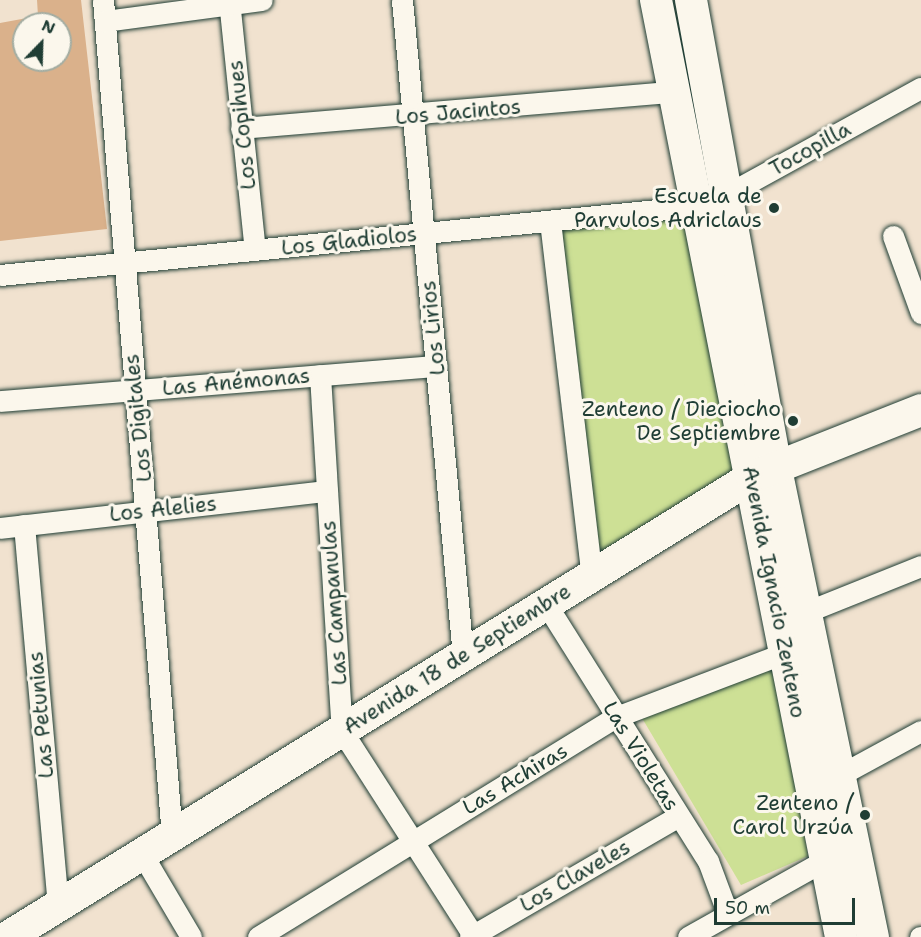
<!DOCTYPE html>
<meta charset="utf-8">
<style>
body{margin:0}
#map{position:relative;width:921px;height:937px;overflow:hidden;background:#f1e2cf;font-family:"Shantell Sans",sans-serif}
div>[style]{position:absolute}
.green>*{inset:0;background:#cde095}
.building>*{inset:0;background:#dab18b}
.roads{filter:drop-shadow(0 0 2px #1f3d34) drop-shadow(0 0 2px #1f3d34)}
.street>*{height:21px;margin:-10.5px;padding:0 10.5px;transform-origin:10.5px;border-radius:10.5px;background:#fbf7ec}
.secondary>*{height:32px;margin:-16px;padding:0 16px;transform-origin:16px;border-radius:16px;background:#fbf7ec}
.dots>*{width:16px;height:16px;translate:-50% -50%;box-sizing:border-box;border:3px solid #fbf7ec;border-radius:50%}
span{translate:-50% -50%;white-space:nowrap;text-align:center;line-height:1.15;-webkit-text-stroke:6px #fbf7ec;paint-order:stroke}
.street-label{font-size:21px;color:#1f3d34}
.poi-label{font-size:21px;color:#1f3d34}
.right{translate:-100% -50%;text-align:right}
.north{position:absolute;left:12px;top:12px;width:60px;height:60px;box-sizing:border-box;background:#fbf7ec;border:2px solid #a3ada2;border-radius:50%;rotate:23deg;font-size:16px;font-weight:700;line-height:24px;text-align:center;color:#1f3d34}
.north::after{content:'';display:block;margin:auto;width:21px;height:27px;background:#1f3d34;clip-path:polygon(50% 0,100% 100%,50% 72%,0 100%)}
.scale{position:absolute;left:714px;top:898px;width:141px;height:27px;box-sizing:border-box;border:3px solid #1f3d34;border-top:0;padding-left:8px;font-size:18px;line-height:21px;white-space:nowrap;color:#1f3d34;-webkit-text-stroke:4px #fbf7ec;paint-order:stroke}
</style>
<div id="map">
<div class="green">
<i style="clip-path:polygon(690px 218px,739px 475px,598px 560px,556px 229px)"></i>
<i style="clip-path:polygon(774px 666px,808px 856px,741px 885px,642px 718px)"></i>
</div>
<div class="building">
<i style="clip-path:polygon(evenodd,37px 0,81px 0,107px 229px,0 241px,0 23px,38px 16px,37px 0,24px 24px,60px 24px,60px 60px,24px 60px,24px 24px)"></i>
</div>
<div class="roads">
<div class="street">
<i style="left:103px;top:0;width:839px;rotate:85.28deg"></i>
<i style="left:229px;top:0;width:251px;rotate:84.1deg"></i>
<i style="left:402px;top:0;width:659px;rotate:84.69deg"></i>
<i style="left:105px;top:21px;width:158px;rotate:-7.6deg"></i>
<i style="left:241px;top:128px;width:434px;rotate:-4.8deg"></i>
<i style="left:550px;top:221px;width:357px;rotate:83.3deg"></i>
<i style="left:893px;top:236px;width:82px;rotate:70deg"></i>
<i style="left:0;top:275px;width:700px;rotate:-5.65deg"></i>
<i style="left:697px;top:206px;width:31px;rotate:-21deg"></i>
<i style="left:726px;top:195px;width:222px;rotate:-28.8deg"></i>
<i style="left:320px;top:375px;width:357px;rotate:86.5deg"></i>
<i style="left:342px;top:731px;width:245px;rotate:57.3deg"></i>
<i style="left:0;top:401px;width:438px;rotate:-4.6deg"></i>
<i style="left:24px;top:525px;width:383px;rotate:84.9deg"></i>
<i style="left:0;top:528px;width:329px;rotate:-6.5deg"></i>
<i style="left:546px;top:604px;width:304px;rotate:57.8deg"></i>
<i style="left:708px;top:861px;width:54px;rotate:69.6deg"></i>
<i style="left:806px;top:612px;width:124px;rotate:-21.8deg"></i>
<i style="left:840px;top:775px;width:92px;rotate:-28.5deg"></i>
<i style="left:142px;top:854px;width:96px;rotate:59.4deg"></i>
<i style="left:258px;top:937px;width:420px;rotate:-31.6deg"></i>
<i style="left:616px;top:717px;width:183px;rotate:-20.8deg"></i>
<i style="left:470px;top:937px;width:241px;rotate:-30.1deg"></i>
<i style="left:688px;top:937px;width:157px;rotate:-29.3deg"></i>
<i style="left:920px;top:937px;width:1px"></i>
</div>
<div class="secondary">
<i style="left:656px;top:0;width:955px;rotate:78.83deg"></i>
<i style="left:691px;top:0;width:477px;rotate:79.7deg"></i>
<i style="left:776px;top:469px;width:478px;rotate:78.3deg"></i>
<i style="left:8px;top:937px;width:875px;rotate:-31.73deg"></i>
<i style="left:752px;top:477px;width:182px;rotate:-21.6deg"></i>
</div>
</div>
<div class="dots">
<i style="left:774px;top:208px;background:#1f3d34"></i>
<i style="left:793px;top:421px;background:#1f3d34"></i>
<i style="left:865px;top:815px;background:#1f3d34"></i>
</div>
<div class="street-label">
<span style="left:458px;top:112px;rotate:-5deg">Los Jacintos</span>
<span style="left:242px;top:125px;rotate:-96deg">Los Copihues</span>
<span style="left:810px;top:149px;rotate:-29deg">Tocopilla</span>
<span style="left:349px;top:241px;rotate:-6deg">Los Gladiolos</span>
<span style="left:433px;top:328px;rotate:-96deg">Los Lirios</span>
<span style="left:236px;top:382px;rotate:-5deg">Las Anémonas</span>
<span style="left:138px;top:418px;rotate:-96deg">Los Digitales</span>
<span style="left:163px;top:509px;rotate:-6deg">Los Alelies</span>
<span style="left:774px;top:592px;rotate:79deg">Avenida Ignacio Zenteno</span>
<span style="left:334px;top:603px;rotate:-94deg">Las Campanulas</span>
<span style="left:457px;top:659px;rotate:-32deg">Avenida 18 de Septiembre</span>
<span style="left:41px;top:715px;rotate:-95deg">Las Petunias</span>
<span style="left:641px;top:756px;rotate:58deg">Las Violetas</span>
<span style="left:515px;top:779px;rotate:-31deg">Las Achiras</span>
<span style="left:575px;top:876px;rotate:-30deg">Los Claveles</span>
</div>
<div class="poi-label">
<span class="right" style="left:762px;top:208px">Escuela de<br>Parvulos Adriclaus</span>
<span class="right" style="left:781px;top:421px">Zenteno / Dieciocho<br>De Septiembre</span>
<span class="right" style="left:853px;top:815px">Zenteno /<br>Carol Urzúa</span>
</div>
<div class="north">N</div>
<div class="scale">50 m</div>
</div>
